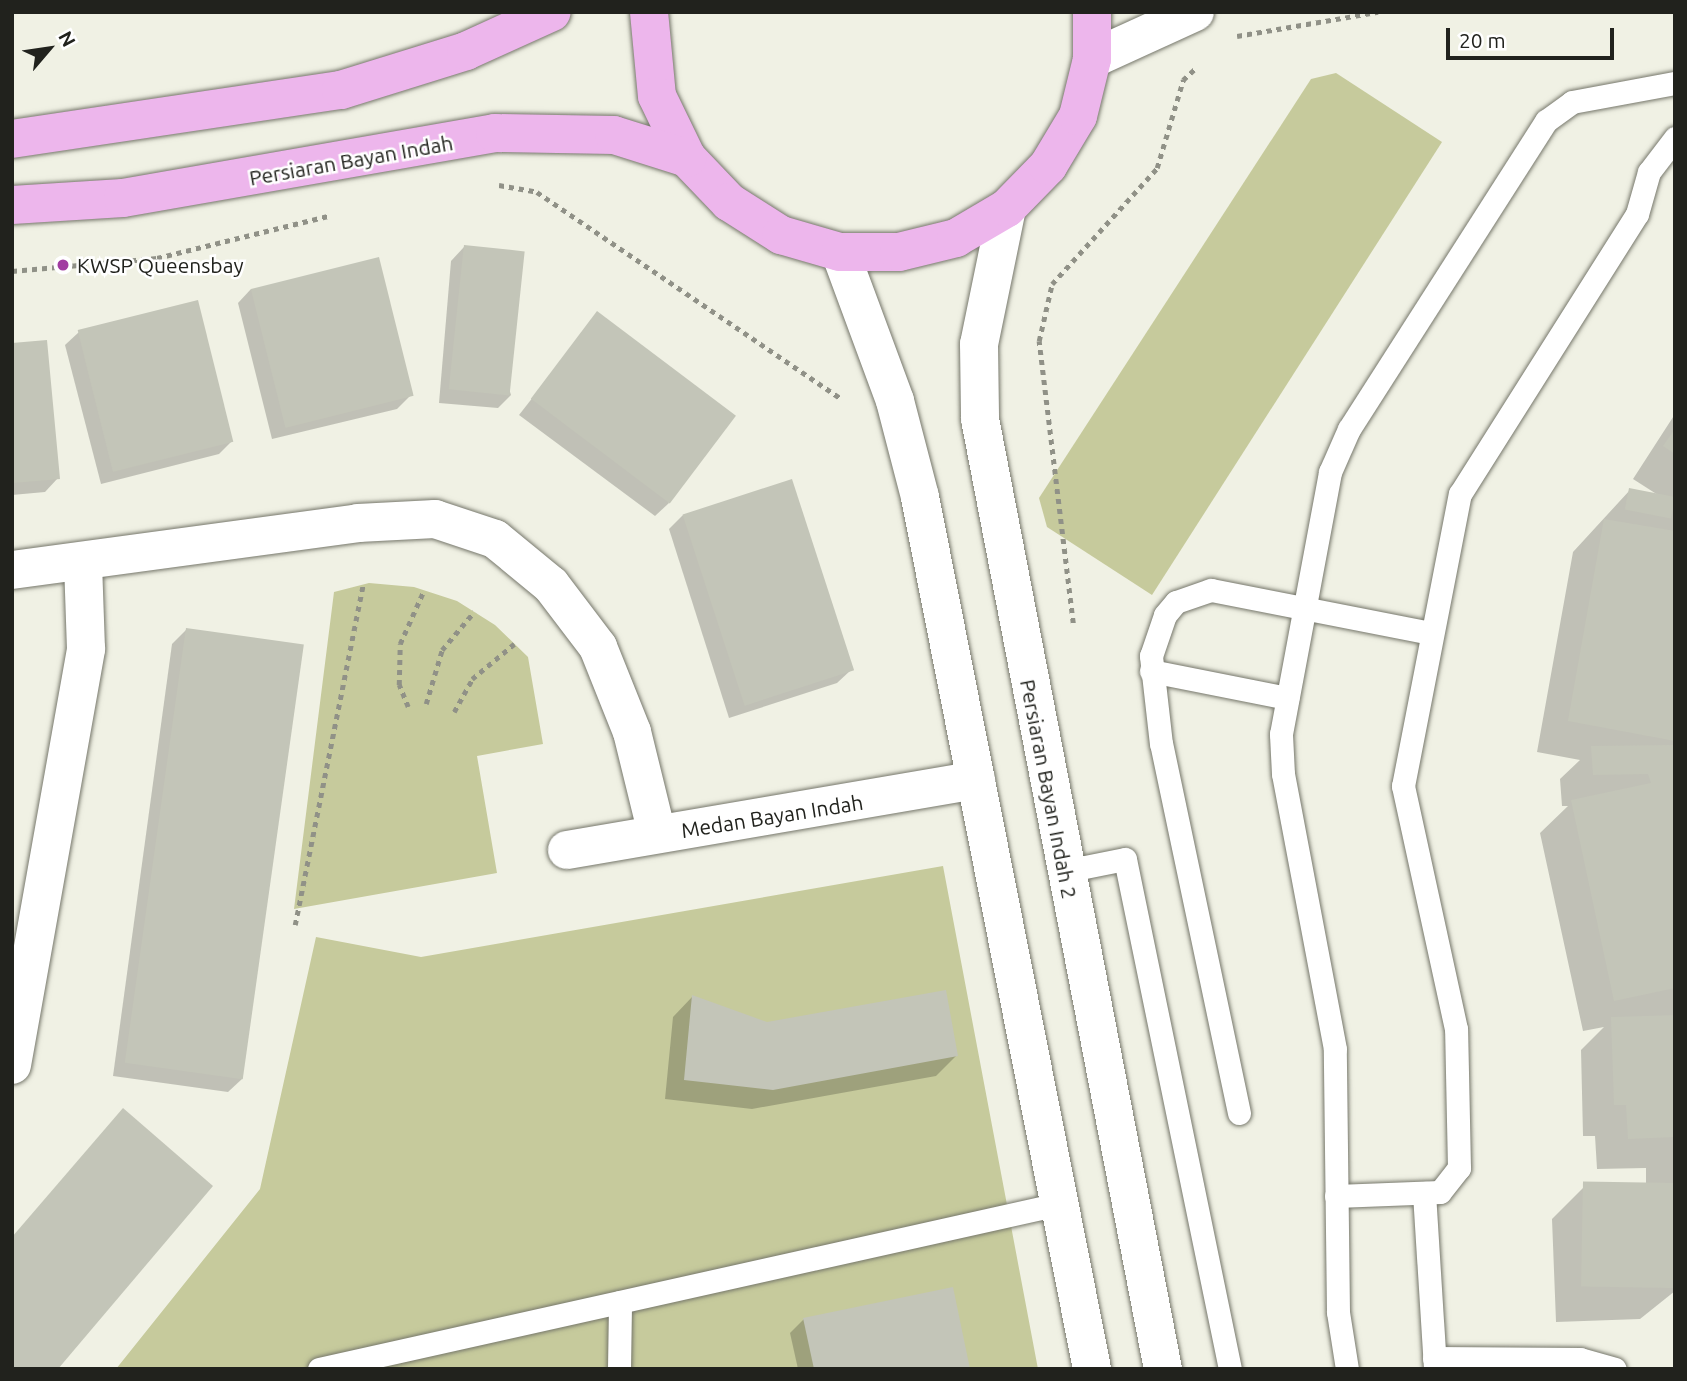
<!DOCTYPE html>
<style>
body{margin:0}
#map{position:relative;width:1687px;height:1381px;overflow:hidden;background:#f0f1e4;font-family:Ubuntu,sans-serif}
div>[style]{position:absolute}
.green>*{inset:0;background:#c6ca9c}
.shadow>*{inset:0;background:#0003}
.building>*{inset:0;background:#c3c5b8;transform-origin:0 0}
.path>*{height:4.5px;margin-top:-2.25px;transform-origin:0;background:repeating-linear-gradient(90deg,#909187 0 5px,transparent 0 10px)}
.roads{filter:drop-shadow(0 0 2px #76776b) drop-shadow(0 0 2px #76776b)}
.service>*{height:23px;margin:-11.5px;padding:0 11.5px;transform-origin:11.5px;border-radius:11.5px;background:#fff}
.minor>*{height:38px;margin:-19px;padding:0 19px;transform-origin:19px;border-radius:19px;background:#fff}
.tertiary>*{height:38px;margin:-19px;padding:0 19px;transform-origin:19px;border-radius:19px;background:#fff}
.primary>*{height:38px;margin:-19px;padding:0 19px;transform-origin:19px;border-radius:19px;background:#edb6ec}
.dots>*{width:19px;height:19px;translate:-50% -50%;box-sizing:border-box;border:4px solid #fff;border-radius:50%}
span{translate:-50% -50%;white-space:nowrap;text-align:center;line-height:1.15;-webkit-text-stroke:5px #fff;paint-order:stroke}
.street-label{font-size:21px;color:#21221d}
.poi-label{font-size:21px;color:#21221d}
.left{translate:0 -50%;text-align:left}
.frame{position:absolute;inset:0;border:14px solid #21221d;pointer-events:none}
.north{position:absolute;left:14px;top:14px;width:70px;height:70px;-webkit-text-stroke:5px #fff;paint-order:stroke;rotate:61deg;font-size:19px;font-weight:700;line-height:28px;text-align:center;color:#21221d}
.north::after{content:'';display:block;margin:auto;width:24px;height:32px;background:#21221d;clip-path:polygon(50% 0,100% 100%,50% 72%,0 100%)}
.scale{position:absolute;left:1446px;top:28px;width:168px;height:32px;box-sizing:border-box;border:4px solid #21221d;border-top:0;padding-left:9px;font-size:21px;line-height:24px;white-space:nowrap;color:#21221d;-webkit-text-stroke:5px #fff;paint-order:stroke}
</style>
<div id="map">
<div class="green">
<i style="clip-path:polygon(1336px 73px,1442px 142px,1152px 595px,1047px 527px,1039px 498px,1311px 79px)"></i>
<i style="clip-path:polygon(369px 583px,414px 587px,457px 601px,495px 625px,528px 657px,543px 744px,477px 756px,497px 873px,294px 909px,334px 592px)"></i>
<i style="clip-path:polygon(943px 866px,1038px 1369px,116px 1369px,260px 1189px,316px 937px,421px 957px)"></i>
</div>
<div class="shadow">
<i style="clip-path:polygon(464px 247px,511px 395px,498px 408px,439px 403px,451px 261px)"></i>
<i style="clip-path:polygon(251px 289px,411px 395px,397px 409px,272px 439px,238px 303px)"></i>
<i style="clip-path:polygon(598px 314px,669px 503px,655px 516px,519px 415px)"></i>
<i style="clip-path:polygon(79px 332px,232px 441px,219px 454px,101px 484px,65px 345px)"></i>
<i style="clip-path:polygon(12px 345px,58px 478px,45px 492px,12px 495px)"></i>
<i style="clip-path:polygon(1675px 414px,1675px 1291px,1640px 1319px,1556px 1322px,1552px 1219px,1584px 1187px,1646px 1185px,1646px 1168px,1597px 1169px,1595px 1136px,1583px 1136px,1581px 1050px,1604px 1027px,1583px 1031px,1540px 833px,1568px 806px,1562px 806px,1560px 779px,1580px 760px,1537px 752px,1573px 552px,1630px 490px,1658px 495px,1633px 479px)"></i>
<i style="clip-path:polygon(683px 515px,851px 670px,837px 683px,729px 718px,669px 529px)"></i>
<i style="clip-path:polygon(186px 630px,242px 1079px,228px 1092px,113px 1076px,172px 644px)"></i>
<i style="clip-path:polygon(692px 997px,767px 1024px,956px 1056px,936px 1076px,752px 1109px,665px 1099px,673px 1017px)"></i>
<i style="clip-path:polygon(804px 1319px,968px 1369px,798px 1369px,790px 1333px)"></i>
</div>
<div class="building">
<i style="left:464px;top:245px;width:61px;height:145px;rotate:6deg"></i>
<i style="left:379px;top:257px;width:143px;height:132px;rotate:76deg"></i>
<i style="left:198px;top:300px;width:146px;height:124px;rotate:76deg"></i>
<i style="left:597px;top:311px;width:174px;height:110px;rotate:37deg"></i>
<i style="clip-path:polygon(47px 340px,60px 479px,12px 483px,12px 343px)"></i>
<i style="clip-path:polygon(1675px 429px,1675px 454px,1663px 446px)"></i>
<i style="left:792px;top:479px;width:201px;height:115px;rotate:72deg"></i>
<i style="left:1629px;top:488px;width:47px;height:22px;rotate:11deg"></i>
<i style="clip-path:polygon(1604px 519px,1675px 531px,1675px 741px,1568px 721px)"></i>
<i style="left:186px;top:628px;width:119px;height:439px;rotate:8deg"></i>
<i style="clip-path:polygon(1675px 745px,1675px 988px,1614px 1001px,1571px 800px,1651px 783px,1648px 774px,1593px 775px,1591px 746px)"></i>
<i style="clip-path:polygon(946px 990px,958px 1056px,773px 1090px,684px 1080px,692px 995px,767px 1022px)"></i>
<i style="clip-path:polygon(1675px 1015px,1675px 1137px,1628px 1139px,1626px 1105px,1614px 1105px,1611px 1017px)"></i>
<i style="clip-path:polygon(123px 1108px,213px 1186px,58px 1369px,12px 1369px,12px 1237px)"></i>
<i style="left:1675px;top:1183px;width:105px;height:92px;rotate:91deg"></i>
<i style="clip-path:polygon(953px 1287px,970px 1369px,814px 1369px,803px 1318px)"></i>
</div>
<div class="path">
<i style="left:1237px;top:36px;width:143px;rotate:-9.7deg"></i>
<i style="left:499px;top:185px;width:39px;rotate:10deg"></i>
<i style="left:537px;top:192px;width:366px;rotate:34.2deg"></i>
<i style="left:12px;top:271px;width:146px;rotate:-5.1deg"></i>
<i style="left:157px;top:258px;width:176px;rotate:-13.8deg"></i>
<i style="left:1073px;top:623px;width:284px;rotate:-96.9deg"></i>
<i style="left:1039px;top:341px;width:58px;rotate:-77.2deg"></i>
<i style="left:1052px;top:284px;width:156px;rotate:-47.8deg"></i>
<i style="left:1157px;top:168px;width:92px;rotate:-73.5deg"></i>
<i style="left:1183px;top:80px;width:16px;rotate:-43deg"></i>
<i style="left:426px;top:704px;width:56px;rotate:-73.5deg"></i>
<i style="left:442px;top:650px;width:50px;rotate:-49.9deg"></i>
<i style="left:408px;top:707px;width:24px;rotate:-112deg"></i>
<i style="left:399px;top:685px;width:41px;rotate:-88.6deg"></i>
<i style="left:400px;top:644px;width:59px;rotate:-66deg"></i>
<i style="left:454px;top:712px;width:38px;rotate:-61deg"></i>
<i style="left:472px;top:679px;width:55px;rotate:-39.8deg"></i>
<i style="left:295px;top:925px;width:347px;rotate:-78.7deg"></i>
</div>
<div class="roads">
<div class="service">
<i style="left:1151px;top:671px;width:139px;rotate:11.2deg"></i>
<i style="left:1065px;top:871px;width:61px;rotate:-11.3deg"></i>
<i style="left:1125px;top:859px;width:521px;rotate:78.37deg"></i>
<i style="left:1239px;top:1113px;width:377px;rotate:-101.9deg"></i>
<i style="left:1161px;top:744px;width:89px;rotate:-96.5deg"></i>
<i style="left:1151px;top:656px;width:43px;rotate:-71.1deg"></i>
<i style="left:1165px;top:615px;width:17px;rotate:-50deg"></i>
<i style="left:1176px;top:602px;width:37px;rotate:-19deg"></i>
<i style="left:1211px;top:590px;width:224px;rotate:11.1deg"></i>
<i style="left:1424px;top:1193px;width:176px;rotate:86.4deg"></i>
<i style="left:1336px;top:1196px;width:104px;rotate:-2.2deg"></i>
<i style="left:1440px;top:1192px;width:31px;rotate:-52deg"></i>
<i style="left:1459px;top:1168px;width:139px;rotate:-91.2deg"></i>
<i style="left:1456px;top:1029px;width:249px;rotate:-102.3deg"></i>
<i style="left:1403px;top:786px;width:298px;rotate:-79deg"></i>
<i style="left:1460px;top:494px;width:331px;rotate:-57.7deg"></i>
<i style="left:1637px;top:214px;width:44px;rotate:-74.1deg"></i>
<i style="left:1649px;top:172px;width:43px;rotate:-52.6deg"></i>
<i style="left:1434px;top:1358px;width:146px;rotate:0.4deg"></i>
<i style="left:1580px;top:1359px;width:36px;rotate:16deg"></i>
<i style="left:319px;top:1369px;width:758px;rotate:-12.57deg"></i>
<i style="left:619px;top:1369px;width:67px;rotate:-89.1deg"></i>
<i style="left:1347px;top:1369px;width:58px;rotate:-99deg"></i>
<i style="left:1338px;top:1312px;width:263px;rotate:-90.7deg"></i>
<i style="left:1335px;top:1049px;width:280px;rotate:-100.7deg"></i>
<i style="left:1283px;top:774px;width:40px;rotate:-92.9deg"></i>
<i style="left:1281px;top:734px;width:267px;rotate:-79.4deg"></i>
<i style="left:1330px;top:472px;width:47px;rotate:-66.2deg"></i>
<i style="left:1349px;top:429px;width:366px;rotate:-57.4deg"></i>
<i style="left:1546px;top:121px;width:32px;rotate:-36deg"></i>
<i style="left:1572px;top:102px;width:105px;rotate:-10.5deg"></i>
</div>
<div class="minor">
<i style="left:1007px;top:208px;width:139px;rotate:101.6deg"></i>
<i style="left:979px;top:344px;width:75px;rotate:89.2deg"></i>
<i style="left:980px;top:419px;width:967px;rotate:79.1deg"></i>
<i style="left:840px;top:252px;width:159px;rotate:69.7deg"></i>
<i style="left:895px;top:401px;width:99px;rotate:75.4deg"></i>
<i style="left:920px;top:497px;width:889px;rotate:78.84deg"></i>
<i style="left:12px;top:570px;width:349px;rotate:-7.7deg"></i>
<i style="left:358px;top:523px;width:77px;rotate:-3deg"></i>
<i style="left:435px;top:519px;width:63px;rotate:18.4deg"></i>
<i style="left:495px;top:539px;width:72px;rotate:39.4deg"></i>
<i style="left:551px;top:585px;width:78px;rotate:52.8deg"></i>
<i style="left:598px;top:647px;width:92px;rotate:68.2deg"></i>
<i style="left:632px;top:732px;width:105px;rotate:76.2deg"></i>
<i style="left:567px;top:850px;width:415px;rotate:-9.7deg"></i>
<i style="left:12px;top:1065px;width:423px;rotate:-79.9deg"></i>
<i style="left:86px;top:649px;width:85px;rotate:-92deg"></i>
</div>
<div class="tertiary">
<i style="left:1092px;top:59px;width:113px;rotate:-24.5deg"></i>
</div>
<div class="primary">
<i style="left:649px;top:12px;width:84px;rotate:84.6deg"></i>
<i style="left:657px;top:96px;width:69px;rotate:64.2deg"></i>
<i style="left:687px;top:158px;width:61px;rotate:46.3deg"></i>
<i style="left:729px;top:202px;width:62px;rotate:32.4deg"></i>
<i style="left:781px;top:235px;width:61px;rotate:16.1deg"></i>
<i style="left:840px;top:252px;width:59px"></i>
<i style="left:899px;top:252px;width:59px;rotate:-13.8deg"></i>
<i style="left:956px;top:238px;width:59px;rotate:-30.5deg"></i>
<i style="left:1007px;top:208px;width:59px;rotate:-45.7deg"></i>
<i style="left:1048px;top:166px;width:58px;rotate:-59deg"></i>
<i style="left:1078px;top:116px;width:59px;rotate:-76.2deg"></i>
<i style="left:1092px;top:59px;width:47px;rotate:-90deg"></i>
<i style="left:12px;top:139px;width:333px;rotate:-8.5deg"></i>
<i style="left:341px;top:90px;width:131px;rotate:-17.3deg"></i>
<i style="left:466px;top:51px;width:94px;rotate:-24.4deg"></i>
<i style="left:12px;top:205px;width:111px;rotate:-3.6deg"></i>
<i style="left:123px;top:198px;width:378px;rotate:-9.9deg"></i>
<i style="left:495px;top:133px;width:119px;rotate:1deg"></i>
<i style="left:614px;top:135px;width:77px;rotate:17.5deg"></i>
</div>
</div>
<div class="dots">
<i style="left:63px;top:265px;background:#a13ca1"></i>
</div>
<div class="street-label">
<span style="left:351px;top:160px;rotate:-10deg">Persiaran Bayan Indah</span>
<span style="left:1049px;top:789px;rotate:79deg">Persiaran Bayan Indah 2</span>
<span style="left:772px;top:816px;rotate:-9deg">Medan Bayan Indah</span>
</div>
<div class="poi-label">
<span class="left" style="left:77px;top:265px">KWSP Queensbay</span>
</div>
<div class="frame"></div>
<div class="north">N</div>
<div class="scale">20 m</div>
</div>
